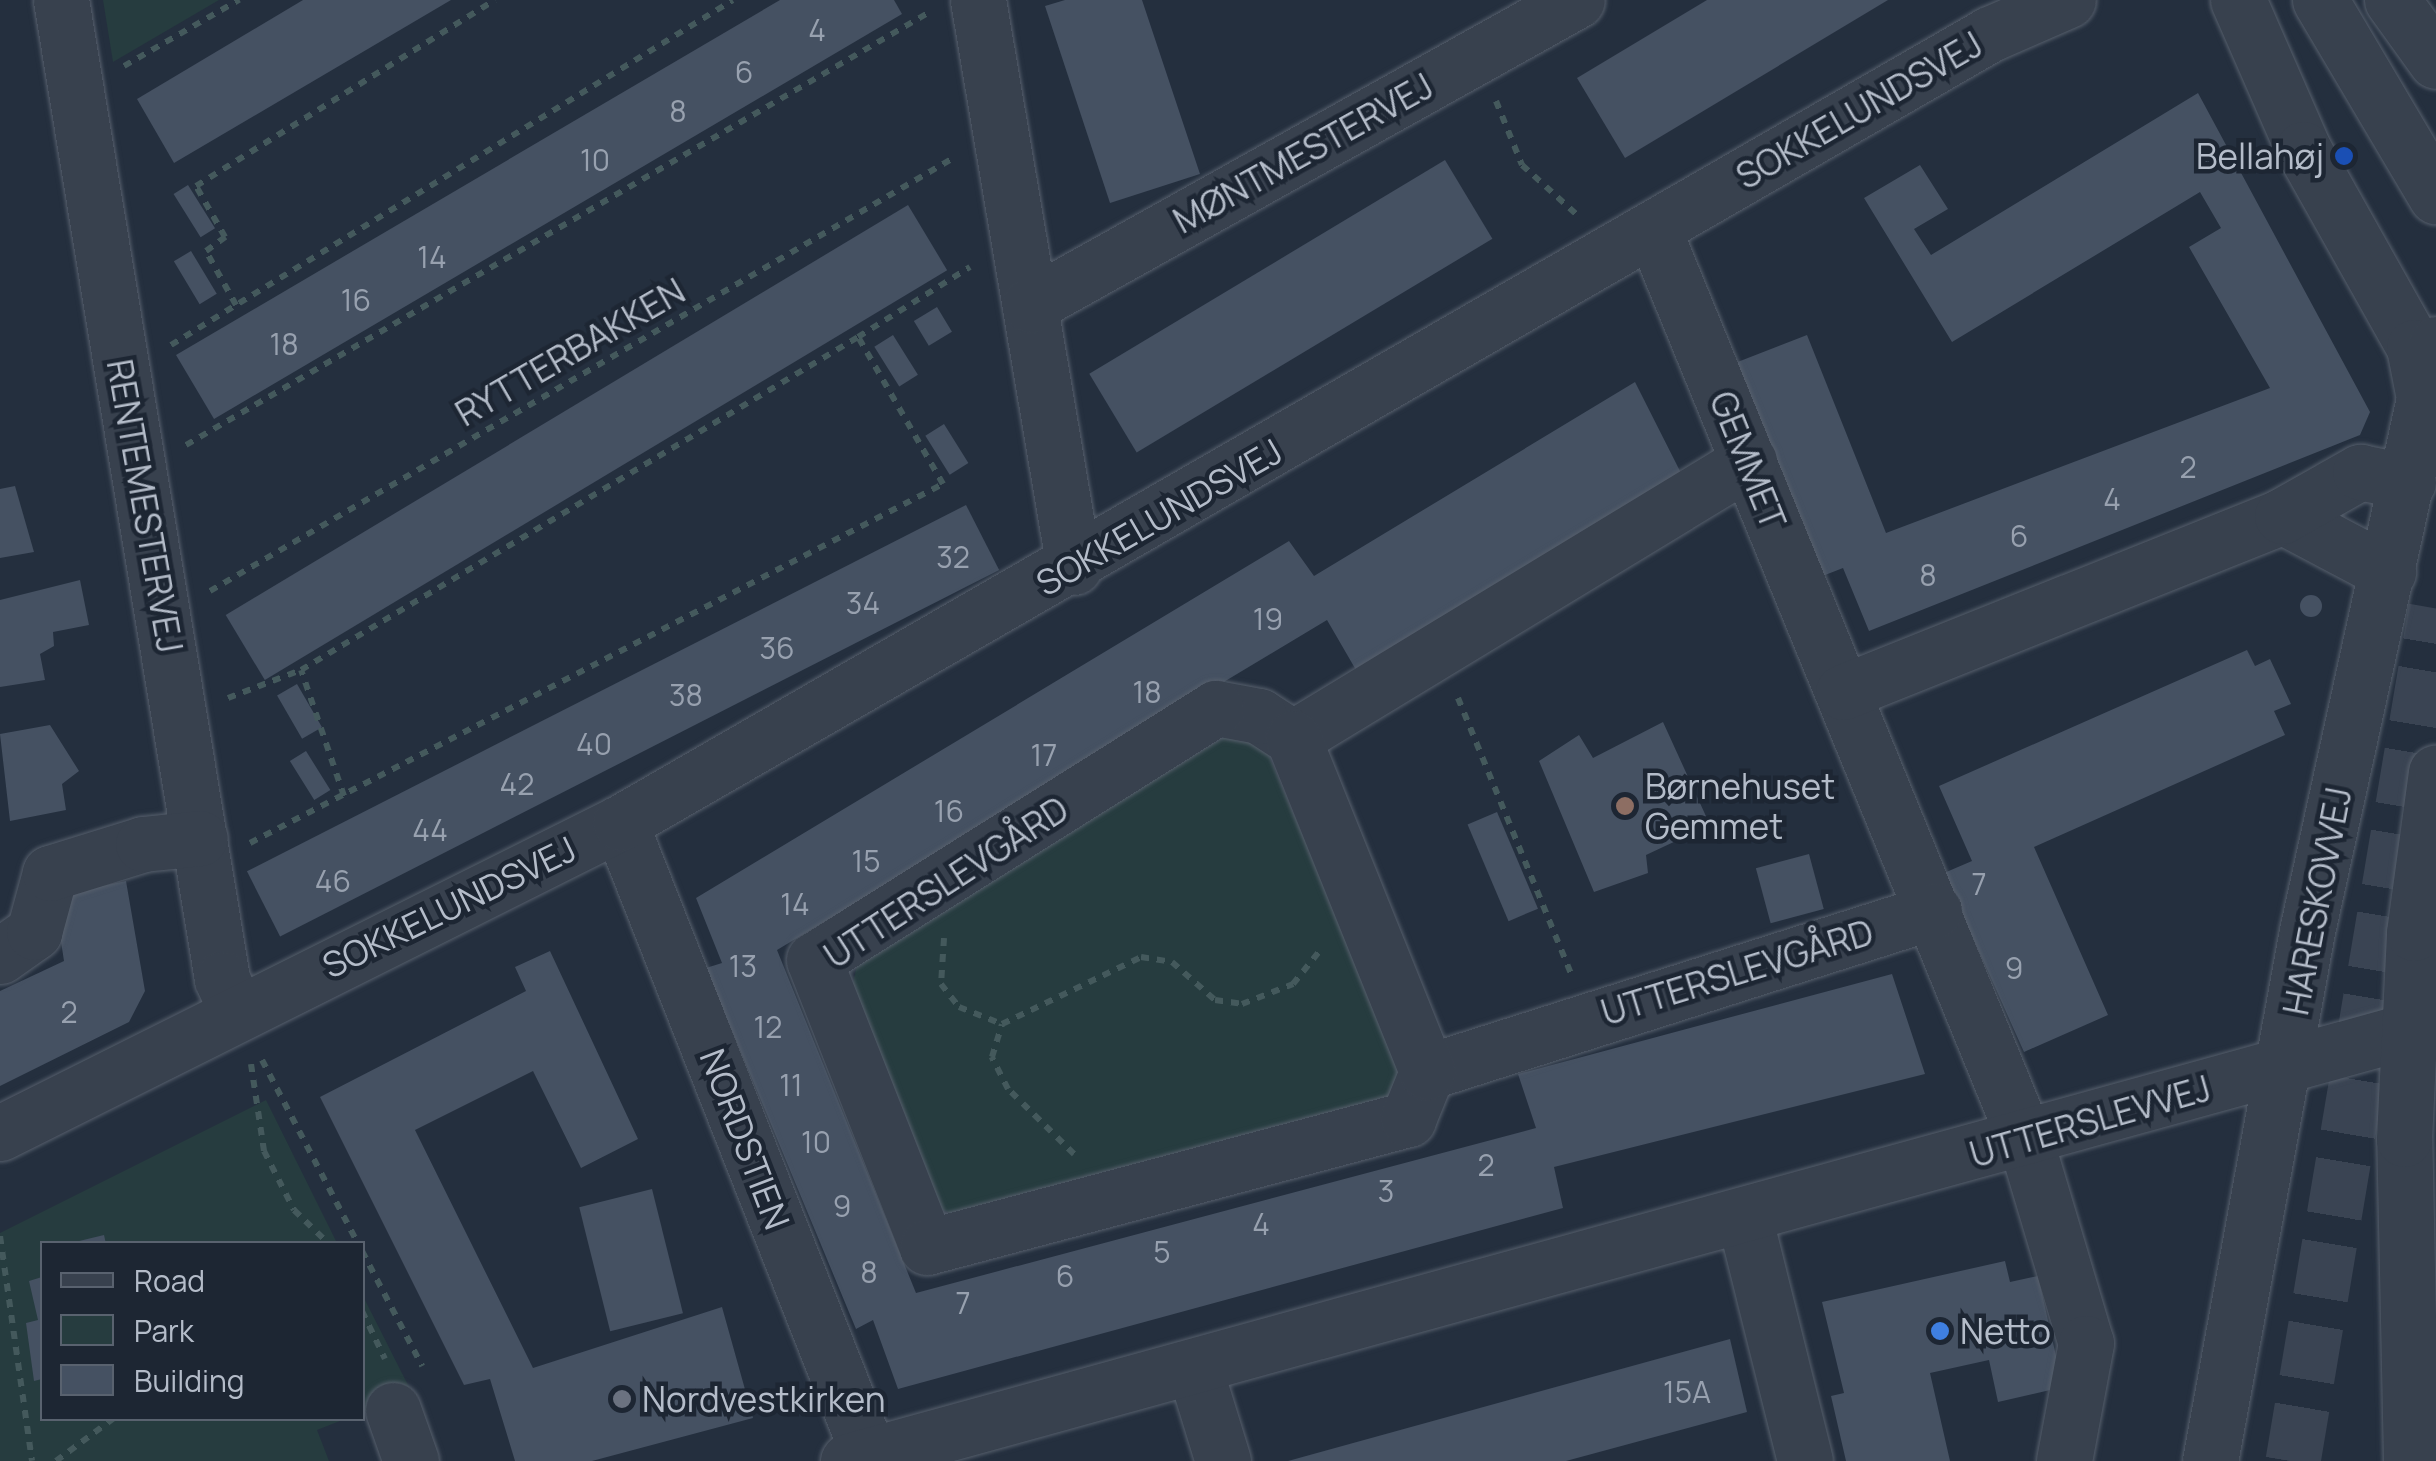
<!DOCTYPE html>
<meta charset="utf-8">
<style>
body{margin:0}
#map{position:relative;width:2436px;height:1461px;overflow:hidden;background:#242f3e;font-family:Manrope,sans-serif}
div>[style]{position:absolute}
.green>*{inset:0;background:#263c3f}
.building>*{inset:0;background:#455162;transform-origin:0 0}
.round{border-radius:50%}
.major-tunnel>*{height:55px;margin-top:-27.5px;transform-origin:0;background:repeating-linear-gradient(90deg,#3a4453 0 55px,transparent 0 83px)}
.path>*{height:6px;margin-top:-3px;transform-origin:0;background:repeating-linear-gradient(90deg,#44595c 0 8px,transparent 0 16px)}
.roads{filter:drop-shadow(0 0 2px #565f6c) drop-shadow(0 0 2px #565f6c)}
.minor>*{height:55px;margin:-27.5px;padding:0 27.5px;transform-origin:27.5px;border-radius:27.5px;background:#38414e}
.dots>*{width:28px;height:28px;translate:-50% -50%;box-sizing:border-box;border:5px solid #1d2633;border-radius:50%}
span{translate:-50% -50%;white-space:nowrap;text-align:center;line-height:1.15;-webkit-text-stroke:9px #1d2633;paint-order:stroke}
.number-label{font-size:30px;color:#98a1af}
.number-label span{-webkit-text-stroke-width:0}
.street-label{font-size:35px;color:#b4bcc9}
.poi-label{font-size:35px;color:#b4bcc9}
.right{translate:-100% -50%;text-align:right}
.left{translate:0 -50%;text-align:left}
.legend{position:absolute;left:40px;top:1241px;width:325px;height:180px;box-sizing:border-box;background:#1d2633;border:2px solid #59626f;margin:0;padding:12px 18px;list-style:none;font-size:30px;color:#b4bcc9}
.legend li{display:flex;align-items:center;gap:20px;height:50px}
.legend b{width:50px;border:2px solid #59626f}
</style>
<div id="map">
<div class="green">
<i style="clip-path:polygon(103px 0,219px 0,113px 62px)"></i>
<i style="clip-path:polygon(1224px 737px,1261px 737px,1405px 1077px,1396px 1105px,961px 1217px,931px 1206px,849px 1001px,858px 961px)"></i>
<i style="clip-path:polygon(266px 1100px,337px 1243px,42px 1244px,42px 1418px,345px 1419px,317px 1430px,329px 1461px,0 1461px,0 1233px)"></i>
<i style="clip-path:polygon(362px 1294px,412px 1393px,363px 1412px,362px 1412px)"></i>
</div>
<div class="building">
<i style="clip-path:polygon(303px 0,451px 0,174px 163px,137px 99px)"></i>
<i style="clip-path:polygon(780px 0,894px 0,902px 14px,214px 419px,176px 355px)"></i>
<i style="clip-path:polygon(1065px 0,1142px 0,1200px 174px,1110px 203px,1045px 6px)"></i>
<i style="clip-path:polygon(1707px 0,1888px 0,1625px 158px,1577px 78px)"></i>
<i style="clip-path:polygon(2198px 93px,2370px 412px,2360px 435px,1869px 631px,1843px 568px,1820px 577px,1735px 363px,1807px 335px,1886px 533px,2270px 388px,2189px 247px,2221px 228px,2200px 192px,1952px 342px,1864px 198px,1920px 165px,1948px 209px,1914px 229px,1931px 255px)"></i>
<i style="left:1445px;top:160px;width:92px;height:415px;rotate:59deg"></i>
<i style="left:188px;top:185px;width:51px;height:17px;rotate:58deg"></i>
<i style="left:908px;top:205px;width:76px;height:796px;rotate:59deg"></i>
<i style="left:191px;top:251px;width:50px;height:20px;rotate:59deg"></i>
<i style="left:937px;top:307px;width:29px;height:27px;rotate:59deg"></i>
<i style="left:893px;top:335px;width:47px;height:22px;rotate:58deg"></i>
<i style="clip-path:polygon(1635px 382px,1682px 475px,1356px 670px,1327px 620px,777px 950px,916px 1293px,1536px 1128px,1518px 1074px,1892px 974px,1925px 1074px,1554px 1167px,1563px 1208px,898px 1389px,873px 1320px,856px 1329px,706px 968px,722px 963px,696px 898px,1289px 541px,1314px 576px)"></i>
<i style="left:944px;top:424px;width:46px;height:22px;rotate:58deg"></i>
<i style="clip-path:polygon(15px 486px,34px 552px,0 558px,0 489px)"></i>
<i style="left:966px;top:505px;width:73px;height:807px;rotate:63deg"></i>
<i style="clip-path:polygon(80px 580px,89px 625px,53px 632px,54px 646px,40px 654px,45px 680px,0 687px,0 600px)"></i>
<i class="round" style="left:2300px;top:595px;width:22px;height:22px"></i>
<i style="clip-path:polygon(2247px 650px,2255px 666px,2270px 659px,2291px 704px,2274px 711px,2285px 735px,2034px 847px,2108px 1015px,2024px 1052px,1944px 873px,1972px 861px,1939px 786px)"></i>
<i style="left:297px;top:684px;width:50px;height:23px;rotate:60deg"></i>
<i style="clip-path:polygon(1663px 722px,1710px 825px,1646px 855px,1648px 873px,1594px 892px,1539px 761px,1579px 735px,1593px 758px)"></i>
<i style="clip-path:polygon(50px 725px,79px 771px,62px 784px,66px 810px,10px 821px,0 734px)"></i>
<i style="left:306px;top:751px;width:46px;height:19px;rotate:58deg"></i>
<i style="left:1497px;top:812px;width:105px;height:32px;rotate:67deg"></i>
<i style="left:1809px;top:854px;width:57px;height:55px;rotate:75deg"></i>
<i style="clip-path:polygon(126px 881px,145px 991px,129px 1022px,0 1086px,0 991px,64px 961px,54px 896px)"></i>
<i style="clip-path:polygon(550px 951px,638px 1139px,581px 1168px,533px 1071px,415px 1130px,533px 1368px,722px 1307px,753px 1418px,592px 1461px,515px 1461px,490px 1379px,464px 1385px,320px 1097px,526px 991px,515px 967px)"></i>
<i style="left:652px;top:1189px;width:128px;height:75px;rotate:76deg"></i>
<i style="clip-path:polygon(104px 1235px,106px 1244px,76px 1244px,75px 1242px)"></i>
<i style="clip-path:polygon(2005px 1261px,2010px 1282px,2038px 1276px,2063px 1387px,1998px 1402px,1989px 1360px,1930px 1373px,1950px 1461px,1846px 1461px,1831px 1396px,1844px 1393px,1822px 1302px)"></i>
<i style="clip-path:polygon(42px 1277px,42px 1379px,34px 1381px,26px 1323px,38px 1320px,29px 1281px)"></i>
<i style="clip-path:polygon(1730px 1339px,1747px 1412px,1566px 1461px,1288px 1461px)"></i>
</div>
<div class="major-tunnel">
<i style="left:2293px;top:1461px;width:865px;rotate:-80.48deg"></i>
</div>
<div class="path">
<i style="left:124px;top:66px;width:133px;rotate:-29.9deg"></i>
<i style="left:1496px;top:101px;width:69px;rotate:67.9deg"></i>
<i style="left:1522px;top:165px;width:73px;rotate:42.2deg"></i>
<i style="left:236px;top:305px;width:62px;rotate:-119.1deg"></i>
<i style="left:206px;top:251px;width:24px;rotate:-36deg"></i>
<i style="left:225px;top:237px;width:59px;rotate:-119.6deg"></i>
<i style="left:196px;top:186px;width:352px;rotate:-31.9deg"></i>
<i style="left:171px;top:345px;width:659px;rotate:-31.54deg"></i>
<i style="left:186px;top:445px;width:859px;rotate:-30.21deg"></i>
<i style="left:210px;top:591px;width:862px;rotate:-30.22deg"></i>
<i style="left:228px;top:698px;width:78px;rotate:-21deg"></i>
<i style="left:1458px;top:698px;width:297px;rotate:67.7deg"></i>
<i style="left:344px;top:796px;width:133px;rotate:-108.8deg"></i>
<i style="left:301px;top:670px;width:649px;rotate:-30.87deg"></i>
<i style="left:250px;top:843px;width:780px;rotate:-27.39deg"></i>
<i style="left:943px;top:484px;width:170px;rotate:-120deg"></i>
<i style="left:858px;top:337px;width:132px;rotate:-32deg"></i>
<i style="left:944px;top:938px;width:46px;rotate:93.7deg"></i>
<i style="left:941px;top:984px;width:29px;rotate:52deg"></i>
<i style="left:959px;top:1007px;width:46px;rotate:21.6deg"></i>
<i style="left:262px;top:1060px;width:208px;rotate:62.4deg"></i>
<i style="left:251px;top:1064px;width:88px;rotate:81.5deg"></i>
<i style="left:264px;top:1151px;width:66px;rotate:63deg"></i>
<i style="left:294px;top:1210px;width:49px;rotate:44.2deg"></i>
<i style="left:1074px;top:1154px;width:93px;rotate:-135.4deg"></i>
<i style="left:1008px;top:1089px;width:36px;rotate:-117deg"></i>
<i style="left:992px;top:1057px;width:34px;rotate:-73deg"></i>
<i style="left:1002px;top:1024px;width:154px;rotate:-25.7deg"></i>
<i style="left:1141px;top:957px;width:31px;rotate:9deg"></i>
<i style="left:1172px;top:962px;width:57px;rotate:41.5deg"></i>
<i style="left:1215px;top:1000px;width:27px;rotate:8deg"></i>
<i style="left:1242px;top:1004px;width:55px;rotate:-21.4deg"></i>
<i style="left:1293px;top:984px;width:46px;rotate:-51.1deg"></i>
<i style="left:0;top:1236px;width:227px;rotate:81.9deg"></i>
<i style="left:362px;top:1251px;width:130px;rotate:62.4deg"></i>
<i style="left:362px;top:1311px;width:53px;rotate:64.4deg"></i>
<i style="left:56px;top:1461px;width:72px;rotate:-36.6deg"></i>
</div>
<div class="roads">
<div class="minor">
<i style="left:61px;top:0;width:992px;rotate:80.66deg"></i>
<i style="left:222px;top:979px;width:34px;rotate:66deg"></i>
<i style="left:978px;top:0;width:575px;rotate:80.39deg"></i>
<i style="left:2238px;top:0;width:163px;rotate:66.4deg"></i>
<i style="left:2303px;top:149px;width:227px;rotate:60.7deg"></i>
<i style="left:2414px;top:347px;width:52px;rotate:78.9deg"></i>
<i style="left:2320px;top:0;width:228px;rotate:59.4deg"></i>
<i style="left:2392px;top:0;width:75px;rotate:54.2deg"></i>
<i style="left:1653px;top:229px;width:983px;rotate:67.77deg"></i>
<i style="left:2025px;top:1139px;width:213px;rotate:73.4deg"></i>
<i style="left:2086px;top:1343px;width:120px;rotate:100.6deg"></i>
<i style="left:1030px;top:305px;width:626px;rotate:-29.14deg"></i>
<i style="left:1749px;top:461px;width:534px;rotate:148.72deg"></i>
<i style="left:1293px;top:738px;width:40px;rotate:-147.1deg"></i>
<i style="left:1259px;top:716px;width:44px;rotate:-169.5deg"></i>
<i style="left:1216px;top:708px;width:474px;rotate:147.9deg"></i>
<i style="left:814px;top:960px;width:308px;rotate:68.5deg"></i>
<i style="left:927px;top:1247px;width:498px;rotate:-14.9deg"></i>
<i style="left:1408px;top:1119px;width:51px;rotate:-68deg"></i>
<i style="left:1427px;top:1072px;width:532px;rotate:-17.62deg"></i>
<i style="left:2282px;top:516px;width:120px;rotate:27.8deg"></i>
<i style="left:1843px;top:692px;width:473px;rotate:-21.8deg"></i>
<i style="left:2282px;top:516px;width:90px;rotate:-29.4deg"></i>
<i style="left:2360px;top:472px;width:49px;rotate:11.8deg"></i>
<i style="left:1293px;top:738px;width:360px;rotate:68.1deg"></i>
<i style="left:620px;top:823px;width:679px;rotate:68.5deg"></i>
<i style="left:0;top:956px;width:42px;rotate:-35.2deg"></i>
<i style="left:34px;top:932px;width:61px;rotate:-74.8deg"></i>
<i style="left:50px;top:873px;width:97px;rotate:-17.3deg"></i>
<i style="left:143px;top:844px;width:57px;rotate:-6deg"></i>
<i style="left:0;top:1133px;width:693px;rotate:-26.57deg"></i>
<i style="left:620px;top:823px;width:1581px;rotate:-29.94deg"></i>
<i style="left:1990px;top:34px;width:85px;rotate:-23.6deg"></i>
<i style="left:1745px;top:1220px;width:248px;rotate:76deg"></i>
<i style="left:1195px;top:1370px;width:95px;rotate:72.9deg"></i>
<i style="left:393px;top:1410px;width:54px;rotate:70.6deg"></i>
<i style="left:848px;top:1461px;width:1647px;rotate:-15.42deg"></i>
<i style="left:2210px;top:1461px;width:539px;rotate:-79.63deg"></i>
<i style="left:2307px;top:931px;width:601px;rotate:-77.61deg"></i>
<i style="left:2411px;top:1461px;width:322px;rotate:-91.2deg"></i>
<i style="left:2404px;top:1139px;width:206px;rotate:-87.2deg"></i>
<i style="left:2414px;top:933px;width:162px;rotate:-82.2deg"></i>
</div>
</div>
<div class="dots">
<i style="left:2344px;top:156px;background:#1a4fb4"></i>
<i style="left:1625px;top:806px;background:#8d6e63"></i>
<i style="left:1940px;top:1331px;background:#3f7fe0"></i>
<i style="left:622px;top:1399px;background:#6b7280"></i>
</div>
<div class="number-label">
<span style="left:817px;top:30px">4</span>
<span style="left:744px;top:72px">6</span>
<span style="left:678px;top:111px">8</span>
<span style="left:595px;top:160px">10</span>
<span style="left:432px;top:257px">14</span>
<span style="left:356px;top:300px">16</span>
<span style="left:284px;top:344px">18</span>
<span style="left:2188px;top:467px">2</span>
<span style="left:2112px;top:499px">4</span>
<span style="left:2019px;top:536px">6</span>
<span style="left:953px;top:557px">32</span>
<span style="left:1928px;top:575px">8</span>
<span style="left:863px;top:603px">34</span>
<span style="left:1268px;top:619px">19</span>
<span style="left:777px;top:648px">36</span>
<span style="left:1147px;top:692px">18</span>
<span style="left:686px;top:695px">38</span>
<span style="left:594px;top:744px">40</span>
<span style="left:1044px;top:755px">17</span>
<span style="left:517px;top:784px">42</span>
<span style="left:949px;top:811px">16</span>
<span style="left:430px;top:830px">44</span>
<span style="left:866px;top:861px">15</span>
<span style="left:333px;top:881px">46</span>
<span style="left:1979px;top:884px">7</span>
<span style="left:795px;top:904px">14</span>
<span style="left:743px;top:966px">13</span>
<span style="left:2014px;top:968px">9</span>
<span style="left:69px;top:1012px">2</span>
<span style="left:768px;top:1027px">12</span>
<span style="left:791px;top:1085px">11</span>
<span style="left:816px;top:1142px">10</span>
<span style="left:1486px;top:1165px">2</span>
<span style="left:1386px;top:1191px">3</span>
<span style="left:842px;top:1206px">9</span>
<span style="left:1261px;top:1224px">4</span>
<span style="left:1162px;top:1252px">5</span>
<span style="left:869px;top:1272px">8</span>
<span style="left:1065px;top:1276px">6</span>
<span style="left:963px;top:1303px">7</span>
<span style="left:1687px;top:1392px">15A</span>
</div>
<div class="street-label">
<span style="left:1859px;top:110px;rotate:-30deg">SOKKELUNDSVEJ</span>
<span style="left:1303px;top:153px;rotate:-29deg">MØNTMESTERVEJ</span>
<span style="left:570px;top:352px;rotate:-30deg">RYTTERBAKKEN</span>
<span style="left:1748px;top:460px;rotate:68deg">GEMMET</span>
<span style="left:145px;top:506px;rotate:80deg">RENTEMESTERVEJ</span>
<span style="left:1159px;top:517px;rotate:-30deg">SOKKELUNDSVEJ</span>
<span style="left:946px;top:882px;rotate:-33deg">UTTERSLEVGÅRD</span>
<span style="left:2317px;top:901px;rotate:-79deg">HARESKOVVEJ</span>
<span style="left:449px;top:907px;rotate:-26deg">SOKKELUNDSVEJ</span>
<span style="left:1737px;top:972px;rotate:-17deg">UTTERSLEVGÅRD</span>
<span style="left:2090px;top:1121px;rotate:-16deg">UTTERSLEVVEJ</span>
<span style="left:745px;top:1139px;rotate:69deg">NORDSTIEN</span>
</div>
<div class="poi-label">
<span class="right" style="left:2324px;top:156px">Bellahøj</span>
<span class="left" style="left:1645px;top:806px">Børnehuset<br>Gemmet</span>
<span class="left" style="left:1960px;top:1331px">Netto</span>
<span class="left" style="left:642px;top:1399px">Nordvestkirken</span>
</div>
<ul class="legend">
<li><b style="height:12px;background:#38414e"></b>Road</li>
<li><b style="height:28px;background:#263c3f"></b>Park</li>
<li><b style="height:28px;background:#455162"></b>Building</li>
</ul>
</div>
